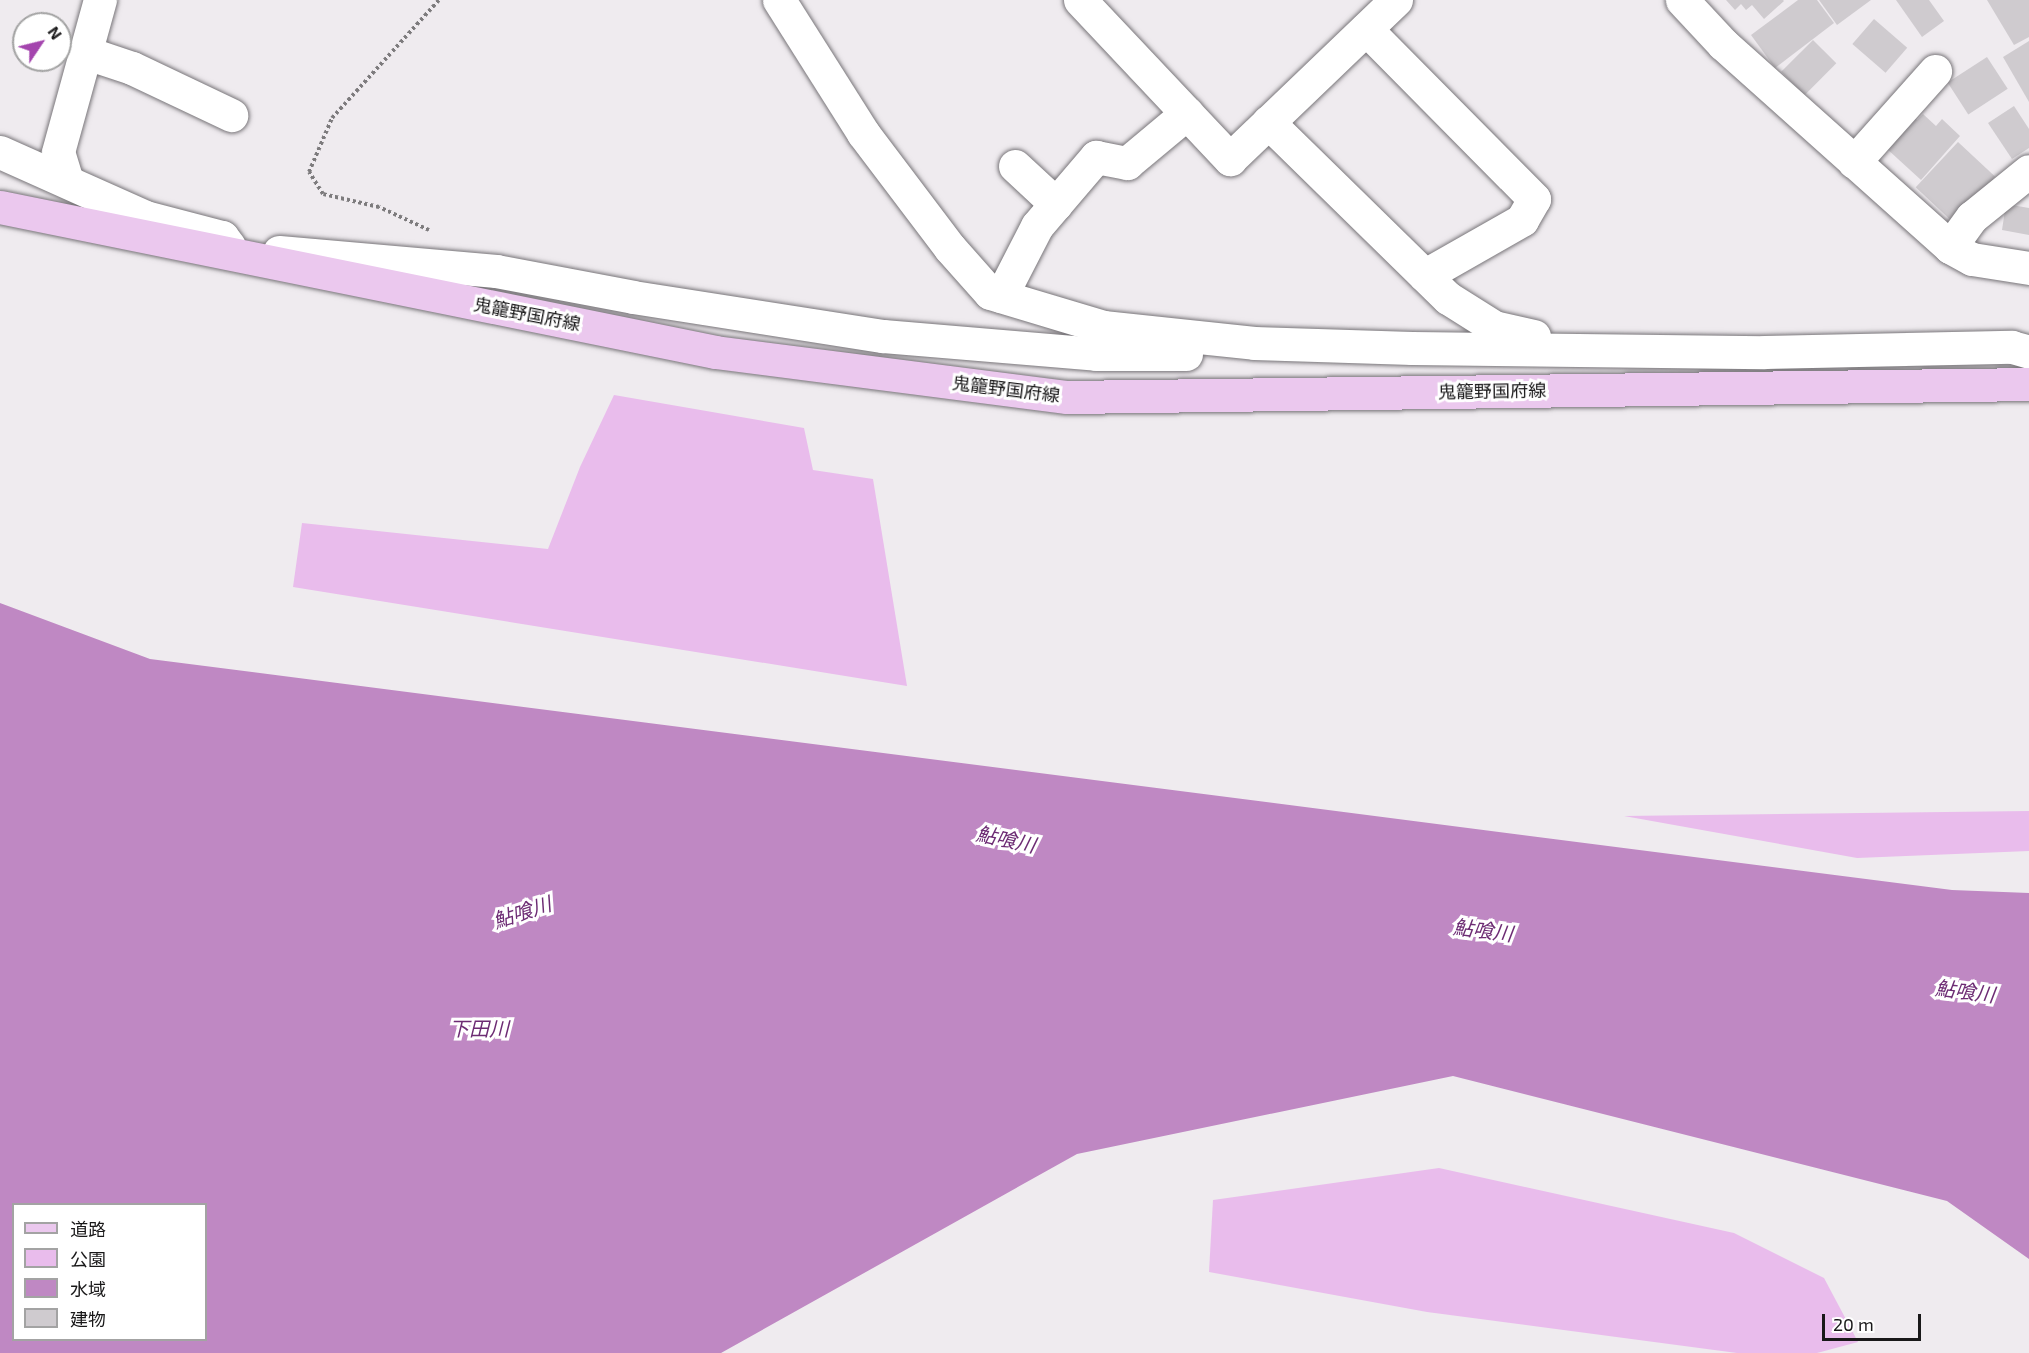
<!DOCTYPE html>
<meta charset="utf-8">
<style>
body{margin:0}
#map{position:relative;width:2029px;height:1353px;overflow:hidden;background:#efebef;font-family:"Exo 2","Noto Sans JP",sans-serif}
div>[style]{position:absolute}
.green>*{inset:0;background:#e9bcec}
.water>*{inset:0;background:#bf88c3}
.building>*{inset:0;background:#cfcbcf;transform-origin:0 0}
.path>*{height:4px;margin-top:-2px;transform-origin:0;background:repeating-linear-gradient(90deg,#7d7b7d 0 3px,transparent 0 6px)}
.roads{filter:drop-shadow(0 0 2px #787579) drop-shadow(0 0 2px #787579)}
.minor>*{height:33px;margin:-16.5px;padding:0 16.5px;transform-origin:16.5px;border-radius:16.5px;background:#fff}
.major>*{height:33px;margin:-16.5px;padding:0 16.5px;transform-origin:16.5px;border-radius:16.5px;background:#ebc8ee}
span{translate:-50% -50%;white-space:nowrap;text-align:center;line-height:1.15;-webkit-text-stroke:6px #fff;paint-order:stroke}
.street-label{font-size:18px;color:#191819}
.water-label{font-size:20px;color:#6d2c74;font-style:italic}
.legend{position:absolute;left:12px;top:1203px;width:195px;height:138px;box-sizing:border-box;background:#fff;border:2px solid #a3a3a3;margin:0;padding:8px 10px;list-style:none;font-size:18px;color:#191819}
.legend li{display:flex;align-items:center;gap:12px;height:30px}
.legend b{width:30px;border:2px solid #a3a3a3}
.north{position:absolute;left:12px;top:12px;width:60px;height:60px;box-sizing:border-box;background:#fff;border:2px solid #a3a3a3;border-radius:50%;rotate:55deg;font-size:16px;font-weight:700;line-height:24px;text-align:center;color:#191819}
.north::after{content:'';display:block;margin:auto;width:21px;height:27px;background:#a445ae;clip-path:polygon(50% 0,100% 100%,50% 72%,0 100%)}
.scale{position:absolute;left:1822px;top:1314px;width:99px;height:27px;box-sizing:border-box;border:3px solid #191819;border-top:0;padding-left:8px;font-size:18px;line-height:21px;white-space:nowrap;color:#191819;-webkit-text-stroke:4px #fff;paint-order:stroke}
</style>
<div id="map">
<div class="green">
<i style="clip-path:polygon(614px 395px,804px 428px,813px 470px,873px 479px,907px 686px,293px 587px,302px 523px,548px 549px,580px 467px)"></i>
<i style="clip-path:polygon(2029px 811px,2029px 851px,1857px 858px,1624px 816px)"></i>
<i style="clip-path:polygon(1439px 1168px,1734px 1233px,1824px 1278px,1858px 1342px,1817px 1353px,1737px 1353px,1427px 1312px,1209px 1272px,1213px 1200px)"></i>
</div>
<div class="water">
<i style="clip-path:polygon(evenodd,0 603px,150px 659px,1952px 890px,2029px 893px,2029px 1259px,1947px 1201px,1453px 1076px,1077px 1154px,721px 1353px,0 1353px,0 603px,14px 1204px,206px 1204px,206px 1340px,14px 1340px,14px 1204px)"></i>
</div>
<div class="building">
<i style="clip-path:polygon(1726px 0,1783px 0,1784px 1px,1764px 19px,1752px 5px,1746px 10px,1741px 4px,1735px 10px)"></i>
<i style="clip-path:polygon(1798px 0,1817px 0,1834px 23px,1775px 68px,1751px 35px)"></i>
<i style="clip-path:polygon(1819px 0,1871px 0,1837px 25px)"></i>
<i style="clip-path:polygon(1896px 0,1929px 0,1944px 21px,1922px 37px)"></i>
<i style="clip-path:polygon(1987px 0,2029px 0,2029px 37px,2014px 45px)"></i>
<i style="left:1874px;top:19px;width:44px;height:33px;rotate:41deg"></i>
<i style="left:1813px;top:40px;width:33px;height:45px;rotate:45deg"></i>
<i style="clip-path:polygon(2029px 41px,2029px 102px,2003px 57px)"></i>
<i style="left:1987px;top:57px;width:38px;height:47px;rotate:57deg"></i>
<i style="clip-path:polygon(2014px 106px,2029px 129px,2029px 148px,2012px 159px,1988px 123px)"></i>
<i style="clip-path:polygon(1923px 114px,1936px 126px,1942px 119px,1960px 136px,1921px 180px,1886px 148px,1914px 117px,1917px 120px)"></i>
<i style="left:1958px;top:142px;width:51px;height:62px;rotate:43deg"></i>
<i style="clip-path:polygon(2006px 204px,2029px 208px,2029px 235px,2002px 230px)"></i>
</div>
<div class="path">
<i style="left:429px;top:230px;width:55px;rotate:-155.3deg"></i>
<i style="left:379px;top:207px;width:57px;rotate:-166.9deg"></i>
<i style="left:323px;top:194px;width:26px;rotate:-122deg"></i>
<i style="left:309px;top:172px;width:59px;rotate:-66.9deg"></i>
<i style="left:332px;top:118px;width:159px;rotate:-47.8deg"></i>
</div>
<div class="roads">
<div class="minor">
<i style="left:779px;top:0;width:157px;rotate:57.7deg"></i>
<i style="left:863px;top:133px;width:144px;rotate:52.9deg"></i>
<i style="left:950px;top:248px;width:60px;rotate:48.4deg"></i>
<i style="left:990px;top:293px;width:118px;rotate:16.7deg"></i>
<i style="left:1103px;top:327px;width:152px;rotate:6deg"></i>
<i style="left:1254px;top:343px;width:158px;rotate:1.8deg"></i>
<i style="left:1412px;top:348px;width:352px;rotate:0.7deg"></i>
<i style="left:1764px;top:352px;width:248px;rotate:-1.2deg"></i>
<i style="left:2012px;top:347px;width:18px;rotate:16deg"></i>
<i style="left:1080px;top:0;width:219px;rotate:46.7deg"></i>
<i style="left:1230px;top:159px;width:230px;rotate:-43.8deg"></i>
<i style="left:1682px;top:0;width:60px;rotate:47deg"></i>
<i style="left:1723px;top:44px;width:305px;rotate:41.8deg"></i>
<i style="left:1950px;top:247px;width:25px;rotate:29deg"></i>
<i style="left:1972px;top:259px;width:58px;rotate:9deg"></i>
<i style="left:1366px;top:29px;width:239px;rotate:45.3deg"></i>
<i style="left:1534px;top:199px;width:24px;rotate:120deg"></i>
<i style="left:1522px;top:220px;width:112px;rotate:150.4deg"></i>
<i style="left:87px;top:53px;width:47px;rotate:18.4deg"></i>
<i style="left:132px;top:68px;width:110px;rotate:25.4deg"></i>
<i style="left:1268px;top:122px;width:252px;rotate:44.4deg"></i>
<i style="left:1448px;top:298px;width:54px;rotate:32.2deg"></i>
<i style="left:1494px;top:327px;width:41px;rotate:12.7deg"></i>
<i style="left:0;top:152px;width:159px;rotate:24.1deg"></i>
<i style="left:145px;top:217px;width:80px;rotate:14.6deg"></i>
<i style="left:222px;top:237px;width:11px;rotate:52deg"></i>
<i style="left:1854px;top:162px;width:122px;rotate:-48.3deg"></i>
<i style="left:1015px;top:166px;width:56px;rotate:42.8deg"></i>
<i style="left:67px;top:181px;width:30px;rotate:-107deg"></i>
<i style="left:58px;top:152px;width:158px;rotate:-74.6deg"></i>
<i style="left:1950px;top:247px;width:37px;rotate:-54deg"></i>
<i style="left:1972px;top:217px;width:73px;rotate:-38.9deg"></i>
<i style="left:279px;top:252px;width:218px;rotate:5deg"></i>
<i style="left:496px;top:271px;width:139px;rotate:10.7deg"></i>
<i style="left:633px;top:297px;width:253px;rotate:8.9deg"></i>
<i style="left:883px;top:336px;width:214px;rotate:4.8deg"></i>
<i style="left:1096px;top:354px;width:90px"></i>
<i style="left:1001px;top:296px;width:79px;rotate:-62.8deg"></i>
<i style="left:1037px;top:226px;width:91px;rotate:-49.5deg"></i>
<i style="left:1096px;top:157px;width:32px;rotate:11deg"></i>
<i style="left:1127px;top:163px;width:78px;rotate:-39.8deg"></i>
</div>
<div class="major">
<i style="left:0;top:207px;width:730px;rotate:11.46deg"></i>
<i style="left:715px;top:352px;width:355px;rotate:7.3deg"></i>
<i style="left:1067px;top:397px;width:962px;rotate:-0.77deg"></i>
</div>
</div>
<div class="street-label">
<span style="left:527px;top:314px;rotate:11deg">鬼籠野国府線</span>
<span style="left:1006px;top:389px;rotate:7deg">鬼籠野国府線</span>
<span style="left:1492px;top:391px;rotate:-1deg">鬼籠野国府線</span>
</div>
<div class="water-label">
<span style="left:1006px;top:839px;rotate:12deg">鮎喰川</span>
<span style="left:522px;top:912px;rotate:-18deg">鮎喰川</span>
<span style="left:1483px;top:930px;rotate:7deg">鮎喰川</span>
<span style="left:1965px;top:991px;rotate:7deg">鮎喰川</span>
<span style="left:479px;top:1028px">下田川</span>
</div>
<ul class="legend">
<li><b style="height:8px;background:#ebc8ee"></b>道路</li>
<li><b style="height:16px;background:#e9bcec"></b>公園</li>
<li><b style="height:16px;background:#bf88c3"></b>水域</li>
<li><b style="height:16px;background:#cfcbcf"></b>建物</li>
</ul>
<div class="north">N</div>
<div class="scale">20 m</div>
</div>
